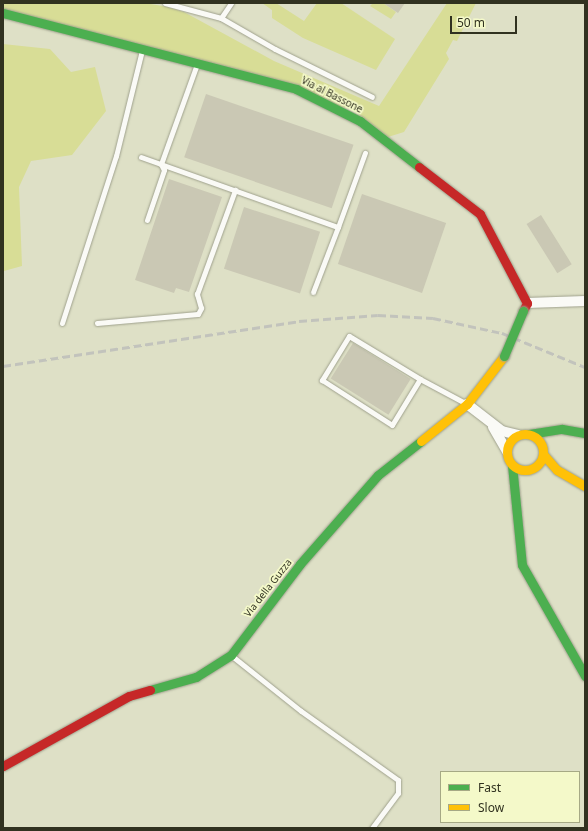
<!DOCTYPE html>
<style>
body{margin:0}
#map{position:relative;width:588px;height:831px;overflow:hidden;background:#dee0c6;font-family:"Noto Sans",sans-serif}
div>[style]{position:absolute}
.green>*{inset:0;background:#d8dd96}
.building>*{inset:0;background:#cac8b4;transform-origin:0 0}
.roads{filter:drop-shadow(0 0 1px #9fa18d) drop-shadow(0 0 1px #9fa18d)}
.lane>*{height:5px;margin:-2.5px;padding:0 2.5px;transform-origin:2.5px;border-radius:2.5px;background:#fafaf6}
.street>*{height:10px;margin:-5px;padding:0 5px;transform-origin:5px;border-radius:5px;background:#fafaf6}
.fast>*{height:9px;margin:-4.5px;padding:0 4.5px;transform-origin:4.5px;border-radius:4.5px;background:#4caf50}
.slow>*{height:9px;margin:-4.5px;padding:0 4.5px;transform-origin:4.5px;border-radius:4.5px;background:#ffc107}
.slow>.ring{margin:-4.5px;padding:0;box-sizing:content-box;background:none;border:9px solid #ffc107;border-radius:50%}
.jam>*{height:9px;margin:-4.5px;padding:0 4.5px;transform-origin:4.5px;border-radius:4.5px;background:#c62828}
.rail>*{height:2.5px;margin-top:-1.25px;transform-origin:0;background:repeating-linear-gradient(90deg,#c2c3bc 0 8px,transparent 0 12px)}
.bridges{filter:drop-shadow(0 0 1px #9fa18d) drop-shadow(0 0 1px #9fa18d)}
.fast-bridge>*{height:9px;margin:-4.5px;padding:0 4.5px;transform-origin:4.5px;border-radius:4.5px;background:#4caf50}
span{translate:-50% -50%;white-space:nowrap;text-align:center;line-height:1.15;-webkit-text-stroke:3.5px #f4f9c9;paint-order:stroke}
.street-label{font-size:10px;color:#313220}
.frame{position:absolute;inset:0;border:4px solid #313220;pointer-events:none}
.legend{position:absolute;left:440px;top:771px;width:140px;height:52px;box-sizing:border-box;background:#f4f9c9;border:1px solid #a6a985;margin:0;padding:5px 7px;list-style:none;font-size:12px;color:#313220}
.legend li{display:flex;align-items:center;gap:8px;height:20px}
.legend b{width:20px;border:1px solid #a6a985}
.scale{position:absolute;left:450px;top:16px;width:67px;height:18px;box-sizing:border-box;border:2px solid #313220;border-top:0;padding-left:5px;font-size:12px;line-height:14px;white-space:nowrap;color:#313220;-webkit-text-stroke:3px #f4f9c9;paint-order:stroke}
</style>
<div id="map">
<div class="green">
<i style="clip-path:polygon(3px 3px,145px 3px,168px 7px,184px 12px,274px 61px,379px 106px,447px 3px,476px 3px,457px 41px,453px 40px,446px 53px,449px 59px,404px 132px,388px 137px,353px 110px,3px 9px)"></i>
<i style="clip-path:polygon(262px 3px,276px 3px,304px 21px,317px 3px,341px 3px,395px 39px,376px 70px,303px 38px,272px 18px,272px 10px)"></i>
<i style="clip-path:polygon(373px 3px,383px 3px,396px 12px,391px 19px,370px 6px)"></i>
<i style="clip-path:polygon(3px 44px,50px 49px,71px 72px,95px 67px,106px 111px,72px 155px,31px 161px,19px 187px,22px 266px,4px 271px)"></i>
</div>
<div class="building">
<i style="clip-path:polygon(383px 3px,405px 3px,398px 13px)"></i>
<i style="left:206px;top:94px;width:156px;height:67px;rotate:19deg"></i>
<i style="clip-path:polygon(169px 179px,222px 197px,189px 292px,176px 288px,174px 293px,135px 280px)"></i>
<i style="left:362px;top:194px;width:89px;height:74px;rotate:19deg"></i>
<i style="left:244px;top:207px;width:80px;height:65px;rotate:18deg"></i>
<i style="left:541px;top:215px;width:58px;height:17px;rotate:58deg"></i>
<i style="left:353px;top:343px;width:68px;height:42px;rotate:32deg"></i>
</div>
<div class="roads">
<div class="lane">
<i style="left:165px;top:3px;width:58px;rotate:15deg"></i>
<i style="left:221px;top:18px;width:62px;rotate:29.9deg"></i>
<i style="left:275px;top:49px;width:108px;rotate:26.3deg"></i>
<i style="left:221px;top:18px;width:18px;rotate:-56deg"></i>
<i style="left:141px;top:157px;width:209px;rotate:19.6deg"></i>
<i style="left:338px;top:227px;width:79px;rotate:-70deg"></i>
<i style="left:147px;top:220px;width:53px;rotate:-71.2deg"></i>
<i style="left:164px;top:170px;width:7px;rotate:-117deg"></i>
<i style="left:161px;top:164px;width:106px;rotate:-70.2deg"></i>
<i style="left:313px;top:292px;width:70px;rotate:-69deg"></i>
<i style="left:62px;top:323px;width:176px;rotate:-72.1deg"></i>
<i style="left:116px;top:156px;width:109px;rotate:-76.2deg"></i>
<i style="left:97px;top:323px;width:101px;rotate:-5.1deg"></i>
<i style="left:198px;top:314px;width:7px;rotate:-63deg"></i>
<i style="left:201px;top:308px;width:15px;rotate:-106deg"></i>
<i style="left:197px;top:294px;width:111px;rotate:-69.9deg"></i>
<i style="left:420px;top:379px;width:83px;rotate:-148.8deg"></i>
<i style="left:349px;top:336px;width:52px;rotate:121.5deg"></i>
<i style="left:322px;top:380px;width:83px;rotate:32.7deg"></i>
<i style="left:392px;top:425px;width:54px;rotate:-58.7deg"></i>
<i style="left:420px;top:379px;width:51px;rotate:28.1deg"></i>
<i style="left:232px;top:656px;width:88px;rotate:38.6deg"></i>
<i style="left:301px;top:711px;width:119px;rotate:35.4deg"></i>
<i style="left:398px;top:780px;width:13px;rotate:90deg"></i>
<i style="left:398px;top:793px;width:44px;rotate:126.6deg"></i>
</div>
<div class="street">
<i style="left:527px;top:303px;width:58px;rotate:-2deg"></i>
<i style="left:467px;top:404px;width:44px;rotate:37.6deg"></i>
<i style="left:502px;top:431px;width:16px;rotate:14deg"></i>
<i style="left:493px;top:427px;width:28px;rotate:60deg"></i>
</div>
<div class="fast">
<i style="left:3px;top:13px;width:303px;rotate:14.5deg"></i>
<i style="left:296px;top:89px;width:72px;rotate:26.6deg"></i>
<i style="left:360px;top:121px;width:75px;rotate:37.9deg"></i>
<i style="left:529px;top:434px;width:33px;rotate:-9deg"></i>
<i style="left:562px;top:429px;width:23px;rotate:10deg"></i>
<i style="left:512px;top:465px;width:100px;rotate:84.3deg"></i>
<i style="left:522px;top:565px;width:128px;rotate:60.4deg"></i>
<i style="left:150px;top:690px;width:48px;rotate:-15.8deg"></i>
<i style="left:196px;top:677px;width:41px;rotate:-32.2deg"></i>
<i style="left:231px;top:655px;width:114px;rotate:-52.8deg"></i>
<i style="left:300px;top:564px;width:118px;rotate:-48.8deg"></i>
<i style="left:378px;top:475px;width:55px;rotate:-38.3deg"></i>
</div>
<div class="slow">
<i class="ring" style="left:507px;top:434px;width:27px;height:27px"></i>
<i style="left:421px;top:441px;width:59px;rotate:-38.8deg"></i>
<i style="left:467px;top:404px;width:61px;rotate:-52.4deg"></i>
<i style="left:543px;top:454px;width:21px;rotate:49deg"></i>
<i style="left:557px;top:470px;width:32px;rotate:30deg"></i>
</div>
<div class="jam">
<i style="left:419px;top:167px;width:77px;rotate:37.6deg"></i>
<i style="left:480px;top:214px;width:101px;rotate:62.2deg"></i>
<i style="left:527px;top:303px;width:9px;rotate:117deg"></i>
<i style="left:3px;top:766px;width:144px;rotate:-29.1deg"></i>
<i style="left:129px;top:696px;width:22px;rotate:-16deg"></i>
</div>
</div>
<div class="rail">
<i style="left:3px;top:366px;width:299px;rotate:-8.6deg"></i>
<i style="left:299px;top:321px;width:79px;rotate:-4.3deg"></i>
<i style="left:378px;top:315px;width:55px;rotate:3.1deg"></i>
<i style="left:433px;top:318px;width:71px;rotate:12.3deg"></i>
<i style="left:502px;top:333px;width:90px;rotate:22.3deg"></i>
</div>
<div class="bridges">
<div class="fast-bridge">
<i style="left:504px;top:356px;width:49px;rotate:-67.1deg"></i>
</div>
</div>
<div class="street-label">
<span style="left:332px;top:95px;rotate:27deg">Via al Bassone</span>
<span style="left:268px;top:588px;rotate:-52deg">Via della Guzza</span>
</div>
<div class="frame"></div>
<ul class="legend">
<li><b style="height:5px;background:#4caf50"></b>Fast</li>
<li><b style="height:5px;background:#ffc107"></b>Slow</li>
</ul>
<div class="scale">50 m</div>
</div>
